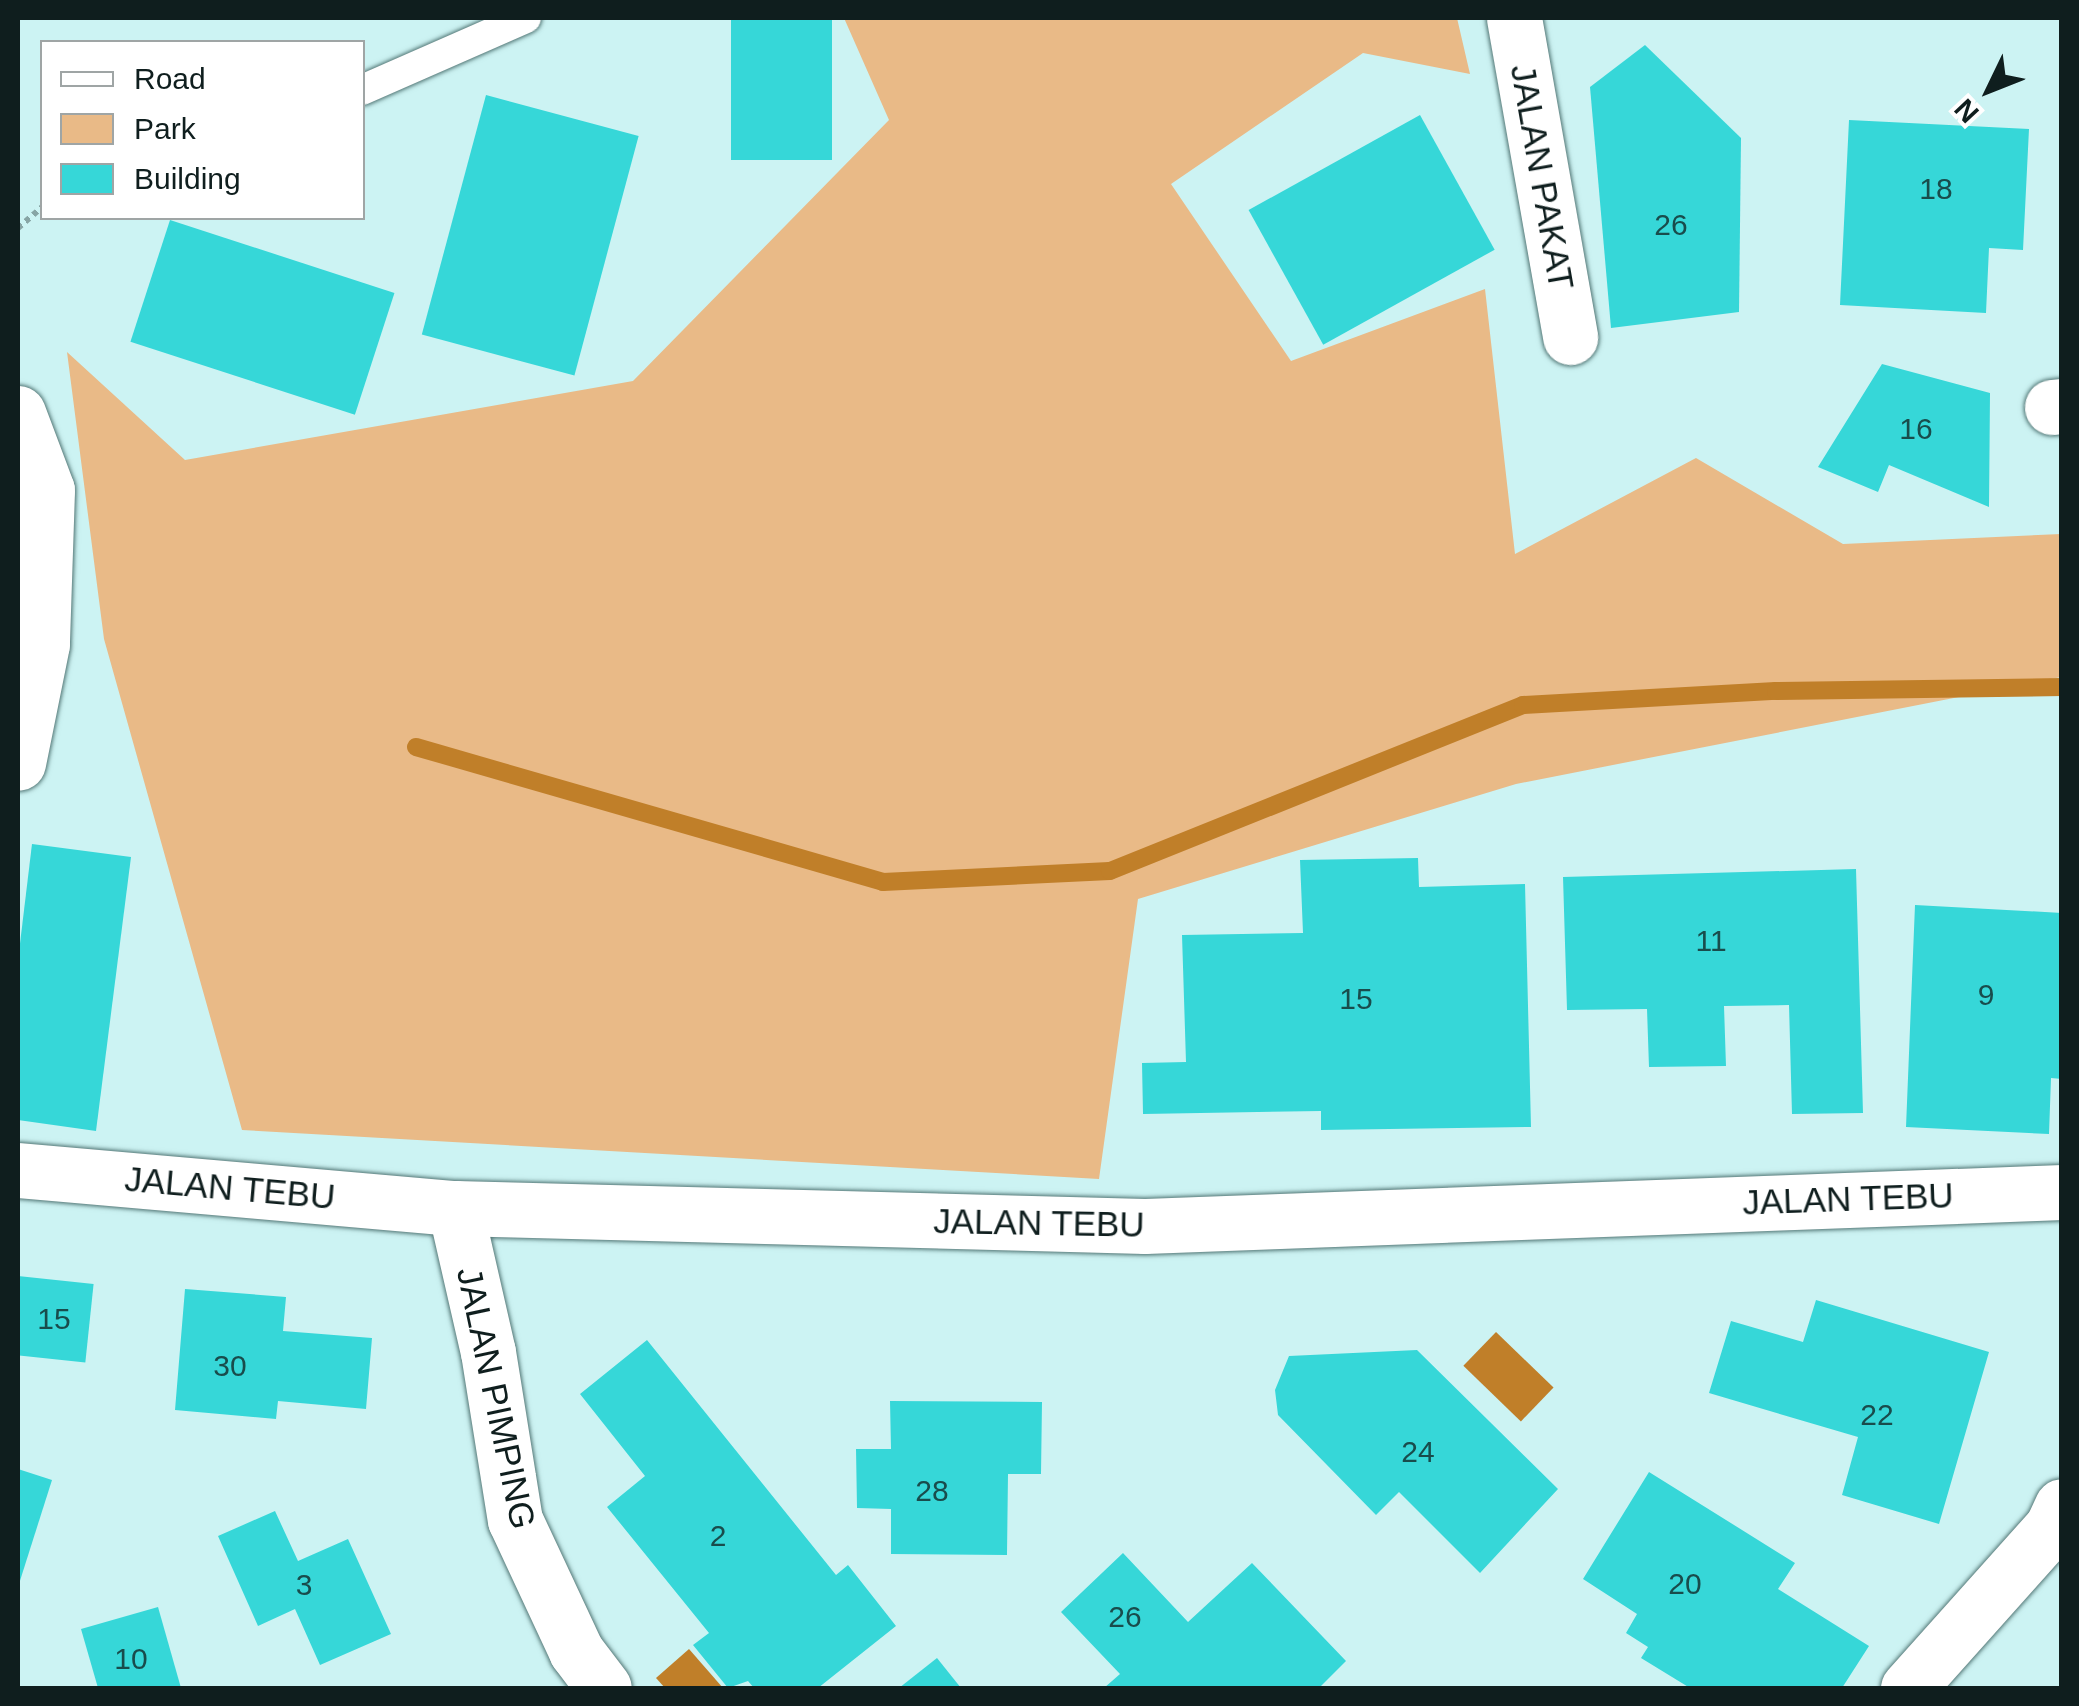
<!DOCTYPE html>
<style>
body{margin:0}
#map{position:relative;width:2079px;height:1706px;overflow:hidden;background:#ccf3f3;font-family:Arial,sans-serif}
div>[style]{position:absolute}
.green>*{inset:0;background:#e9ba87}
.water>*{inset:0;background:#c07f29;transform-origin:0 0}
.stream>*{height:18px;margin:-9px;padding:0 9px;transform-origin:9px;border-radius:9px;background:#c07f29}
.building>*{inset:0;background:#36d7d8;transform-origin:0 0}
.path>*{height:6px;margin-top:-3px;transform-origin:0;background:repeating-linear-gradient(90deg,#87a5a5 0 5px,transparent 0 10px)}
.roads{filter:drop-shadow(0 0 2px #547877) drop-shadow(0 0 2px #547877)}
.service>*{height:30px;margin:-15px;padding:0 15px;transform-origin:15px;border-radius:15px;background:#fff}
.minor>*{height:55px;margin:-27.5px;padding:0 27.5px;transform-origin:27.5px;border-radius:27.5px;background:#fff}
span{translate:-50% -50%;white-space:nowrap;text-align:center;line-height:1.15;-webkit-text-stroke:8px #fff;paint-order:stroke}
.number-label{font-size:30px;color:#194c4c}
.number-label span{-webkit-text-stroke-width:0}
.street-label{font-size:35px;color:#0f1e1e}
.frame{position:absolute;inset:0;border:20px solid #0f1e1e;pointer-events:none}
.legend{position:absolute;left:40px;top:40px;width:325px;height:180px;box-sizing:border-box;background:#fff;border:2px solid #9fa5a5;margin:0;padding:12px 18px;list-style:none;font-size:30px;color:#0f1e1e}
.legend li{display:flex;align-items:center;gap:20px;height:50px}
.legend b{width:50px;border:2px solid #9fa5a5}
.north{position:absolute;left:1939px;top:40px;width:100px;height:100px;-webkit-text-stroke:8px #fff;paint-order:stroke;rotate:227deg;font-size:28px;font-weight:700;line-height:40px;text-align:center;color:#0f1e1e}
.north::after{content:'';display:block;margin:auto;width:35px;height:45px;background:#0f1e1e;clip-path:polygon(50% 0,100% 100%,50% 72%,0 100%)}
</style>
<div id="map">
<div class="green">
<i style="clip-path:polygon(844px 18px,1457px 18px,1470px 74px,1363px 53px,1171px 184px,1291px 361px,1485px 289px,1515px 554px,1696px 458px,1843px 544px,2061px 534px,2061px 677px,1516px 784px,1138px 899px,1099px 1179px,242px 1130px,104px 639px,67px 352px,185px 460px,633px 381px,889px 120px)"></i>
</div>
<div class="water">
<i style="left:1496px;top:1332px;width:80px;height:47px;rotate:44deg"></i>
<i style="clip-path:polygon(689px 1649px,723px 1688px,665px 1688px,656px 1678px)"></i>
</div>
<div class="stream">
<i style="left:416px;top:747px;width:486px;rotate:16.1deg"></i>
<i style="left:883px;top:882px;width:227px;rotate:-2.8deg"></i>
<i style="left:1110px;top:871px;width:445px;rotate:-21.9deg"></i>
<i style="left:1523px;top:705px;width:253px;rotate:-3.2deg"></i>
<i style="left:1776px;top:691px;width:286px;rotate:-0.8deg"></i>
</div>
<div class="building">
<i style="left:731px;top:18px;width:101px;height:142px"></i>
<i style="clip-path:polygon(1645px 45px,1741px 138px,1739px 312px,1611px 328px,1590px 87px)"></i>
<i style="left:486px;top:95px;width:158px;height:248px;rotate:15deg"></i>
<i style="left:1420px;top:115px;width:154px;height:196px;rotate:61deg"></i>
<i style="clip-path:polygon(1849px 120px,2029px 129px,2023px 250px,1989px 248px,1986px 313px,1840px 305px)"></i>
<i style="left:170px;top:220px;width:236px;height:128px;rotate:18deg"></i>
<i style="clip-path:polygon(1882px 364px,1990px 393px,1989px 507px,1889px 465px,1878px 492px,1818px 467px)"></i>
<i style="clip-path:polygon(32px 844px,131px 857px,96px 1131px,18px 1120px,18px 960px)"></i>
<i style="clip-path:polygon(1418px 858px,1419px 887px,1525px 884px,1531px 1127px,1321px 1130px,1321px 1111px,1143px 1114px,1142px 1063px,1186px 1062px,1182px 935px,1303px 933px,1300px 860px)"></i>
<i style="clip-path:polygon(1856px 869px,1863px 1113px,1792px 1114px,1789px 1005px,1724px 1006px,1726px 1066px,1649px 1067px,1647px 1009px,1567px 1010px,1563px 877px)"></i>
<i style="clip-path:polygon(1915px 905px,2062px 913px,2062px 1079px,2051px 1078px,2049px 1134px,1906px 1127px)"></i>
<i style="left:18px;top:1276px;width:76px;height:79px;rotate:6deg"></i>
<i style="clip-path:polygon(185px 1289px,286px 1297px,283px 1331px,372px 1338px,366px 1409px,278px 1401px,276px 1419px,175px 1410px)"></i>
<i style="clip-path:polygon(1816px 1300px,1989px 1352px,1939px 1524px,1842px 1495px,1858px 1437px,1709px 1393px,1731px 1321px,1803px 1342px)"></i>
<i style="clip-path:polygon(647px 1340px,836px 1575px,848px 1565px,896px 1626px,818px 1688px,754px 1688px,748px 1681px,728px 1688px,693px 1645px,709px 1633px,607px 1507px,645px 1476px,580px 1394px)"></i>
<i style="clip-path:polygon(1417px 1350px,1558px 1489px,1480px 1573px,1399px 1492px,1376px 1515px,1278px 1415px,1275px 1390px,1289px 1356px)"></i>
<i style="clip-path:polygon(890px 1401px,1042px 1402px,1041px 1474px,1008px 1474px,1007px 1555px,891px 1554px,891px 1509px,857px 1508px,856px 1449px,891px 1449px)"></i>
<i style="clip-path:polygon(18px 1469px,52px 1480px,18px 1587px)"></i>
<i style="clip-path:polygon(1649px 1472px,1795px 1563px,1778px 1589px,1869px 1646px,1842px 1688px,1690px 1688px,1641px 1658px,1648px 1647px,1626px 1633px,1637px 1614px,1583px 1579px)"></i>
<i style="clip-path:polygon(275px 1511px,298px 1561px,348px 1539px,391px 1634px,320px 1665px,295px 1609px,258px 1626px,218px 1536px)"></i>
<i style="clip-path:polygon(1123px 1553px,1188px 1622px,1252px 1563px,1346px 1661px,1319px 1688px,1104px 1688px,1120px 1674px,1061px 1612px)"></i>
<i style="clip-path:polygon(158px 1607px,181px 1688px,98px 1688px,81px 1629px)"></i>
<i style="clip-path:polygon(937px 1658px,961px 1688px,899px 1688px)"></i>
</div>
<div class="path">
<i style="left:18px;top:228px;width:32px;rotate:-41deg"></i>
</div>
<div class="roads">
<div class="service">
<i style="left:362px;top:90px;width:179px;rotate:-23.7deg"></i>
</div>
<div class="minor">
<i style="left:1514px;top:18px;width:324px;rotate:80deg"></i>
<i style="left:2052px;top:407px;width:10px;rotate:-6deg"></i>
<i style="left:18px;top:413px;width:82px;rotate:69.4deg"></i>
<i style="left:47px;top:490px;width:154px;rotate:91.9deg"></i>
<i style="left:42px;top:644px;width:121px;rotate:101.4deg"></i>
<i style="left:18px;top:1170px;width:439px;rotate:5deg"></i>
<i style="left:455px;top:1208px;width:690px;rotate:1.49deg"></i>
<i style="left:1145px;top:1226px;width:918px;rotate:-2.12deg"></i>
<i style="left:455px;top:1208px;width:148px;rotate:77.1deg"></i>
<i style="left:488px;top:1352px;width:170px;rotate:80.9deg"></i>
<i style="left:515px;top:1520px;width:145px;rotate:65deg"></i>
<i style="left:576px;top:1651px;width:46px;rotate:52.9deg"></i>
<i style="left:1908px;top:1688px;width:216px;rotate:-48.2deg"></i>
<i style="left:2052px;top:1527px;width:23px;rotate:-65deg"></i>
</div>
</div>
<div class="number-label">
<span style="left:1936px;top:189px">18</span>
<span style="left:1671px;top:225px">26</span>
<span style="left:1916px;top:429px">16</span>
<span style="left:1711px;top:941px">11</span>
<span style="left:1986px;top:995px">9</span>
<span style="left:1356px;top:999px">15</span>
<span style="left:54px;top:1319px">15</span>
<span style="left:230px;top:1366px">30</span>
<span style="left:1877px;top:1415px">22</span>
<span style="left:1418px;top:1452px">24</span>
<span style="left:932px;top:1491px">28</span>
<span style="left:718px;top:1536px">2</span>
<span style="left:1685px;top:1584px">20</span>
<span style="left:304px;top:1585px">3</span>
<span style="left:1125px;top:1617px">26</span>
<span style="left:131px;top:1659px">10</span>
</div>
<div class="street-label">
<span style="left:1542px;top:177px;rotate:80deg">JALAN PAKAT</span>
<span style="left:230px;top:1188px;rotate:5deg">JALAN TEBU</span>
<span style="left:1848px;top:1199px;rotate:-2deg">JALAN TEBU</span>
<span style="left:1039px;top:1223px;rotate:1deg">JALAN TEBU</span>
<span style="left:496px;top:1398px;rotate:78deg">JALAN PIMPING</span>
</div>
<div class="frame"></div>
<ul class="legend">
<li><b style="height:12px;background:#fff"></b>Road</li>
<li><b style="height:28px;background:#e9ba87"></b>Park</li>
<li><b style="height:28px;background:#36d7d8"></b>Building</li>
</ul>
<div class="north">N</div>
</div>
